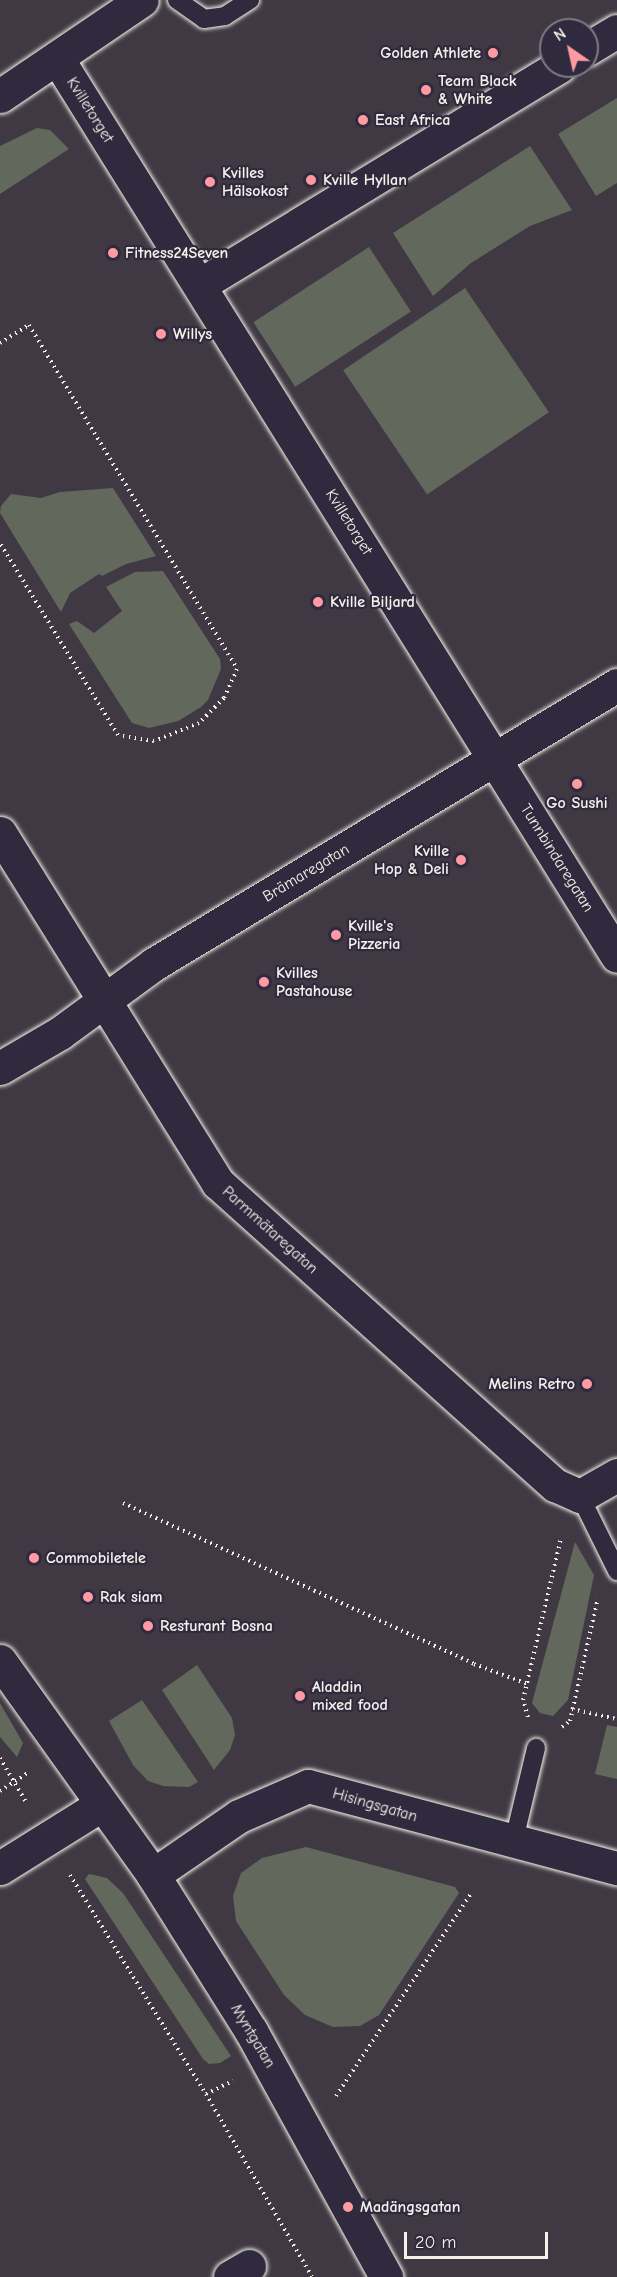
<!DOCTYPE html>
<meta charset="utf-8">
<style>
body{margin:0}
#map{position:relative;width:617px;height:2277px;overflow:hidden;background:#403944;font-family:"Comic Neue",sans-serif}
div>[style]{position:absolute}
.green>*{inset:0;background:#62685b;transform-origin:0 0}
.path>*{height:4px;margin-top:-2px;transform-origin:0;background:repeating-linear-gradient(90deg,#f4f1e8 0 1.5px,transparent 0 6px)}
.roads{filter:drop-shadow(0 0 2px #f4f1e8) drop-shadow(0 0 2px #f4f1e8)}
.lane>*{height:18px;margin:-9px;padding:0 9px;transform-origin:9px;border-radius:9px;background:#2f2a3d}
.street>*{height:33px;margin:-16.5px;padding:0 16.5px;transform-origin:16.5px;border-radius:16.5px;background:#2f2a3d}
.secondary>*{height:33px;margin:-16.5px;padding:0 16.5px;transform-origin:16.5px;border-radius:16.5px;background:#2f2a3d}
.dots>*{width:16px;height:16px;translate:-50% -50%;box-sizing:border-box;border:3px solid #2f2a3d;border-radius:50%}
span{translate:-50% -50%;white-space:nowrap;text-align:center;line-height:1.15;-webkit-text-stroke:4.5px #2f2a3d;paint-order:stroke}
.poi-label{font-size:16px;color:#f4f1e8;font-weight:700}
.right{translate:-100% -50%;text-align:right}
.left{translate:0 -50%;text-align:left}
.street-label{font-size:16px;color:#f4f1e8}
.north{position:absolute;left:539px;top:18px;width:60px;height:60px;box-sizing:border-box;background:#2f2a3d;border:2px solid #7e7a81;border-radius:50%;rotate:326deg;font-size:16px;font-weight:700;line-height:24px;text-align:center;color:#f4f1e8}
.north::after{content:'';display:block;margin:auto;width:21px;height:27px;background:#ff9aa2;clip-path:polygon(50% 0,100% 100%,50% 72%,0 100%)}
.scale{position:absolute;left:404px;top:2232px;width:144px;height:27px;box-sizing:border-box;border:3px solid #f4f1e8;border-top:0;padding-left:8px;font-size:18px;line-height:21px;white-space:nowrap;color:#f4f1e8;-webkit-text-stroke:4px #2f2a3d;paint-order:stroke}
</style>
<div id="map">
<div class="green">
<i style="clip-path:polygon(617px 98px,617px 183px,596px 196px,558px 134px)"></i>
<i style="clip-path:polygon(37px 128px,50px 130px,69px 149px,0 194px,0 146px)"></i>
<i style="clip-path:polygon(530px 146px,572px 210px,530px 226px,471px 263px,433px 296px,393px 233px)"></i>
<i style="left:369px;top:247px;width:77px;height:138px;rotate:57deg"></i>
<i style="left:465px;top:288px;width:150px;height:147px;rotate:56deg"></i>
<i style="clip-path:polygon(113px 488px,156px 556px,126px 564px,102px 576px,99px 574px,70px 593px,61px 612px,0 513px,1px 506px,11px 494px,41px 498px,60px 492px)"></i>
<i style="clip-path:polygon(163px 571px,220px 659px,221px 669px,208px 700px,201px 707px,178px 721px,149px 728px,132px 723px,69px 624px,77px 621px,94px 633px,122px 611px,106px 587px,135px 572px)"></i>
<i style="clip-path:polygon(575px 1542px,594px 1575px,568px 1700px,553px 1716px,540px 1713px,532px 1703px)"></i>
<i style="clip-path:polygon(197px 1665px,232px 1718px,235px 1735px,230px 1750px,214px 1770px,162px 1690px)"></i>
<i style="clip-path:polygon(142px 1700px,198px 1782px,189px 1787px,163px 1786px,148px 1781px,133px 1765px,109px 1721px)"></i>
<i style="clip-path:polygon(0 1703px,23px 1743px,17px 1757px,0 1737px)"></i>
<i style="clip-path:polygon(607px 1725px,617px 1727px,617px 1779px,595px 1774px)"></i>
<i style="clip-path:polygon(306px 1847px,455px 1887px,459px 1893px,379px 2015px,360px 2026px,333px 2027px,305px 2015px,284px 1995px,236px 1921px,233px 1896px,241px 1873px,262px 1858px)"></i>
<i style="clip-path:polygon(89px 1874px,107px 1878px,123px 1893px,231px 2056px,220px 2063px,209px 2064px,203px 2059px,85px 1879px)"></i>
</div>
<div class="path">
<i style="left:0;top:343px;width:34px;rotate:-32deg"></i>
<i style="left:29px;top:325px;width:402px;rotate:58.8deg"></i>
<i style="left:237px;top:669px;width:32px;rotate:114deg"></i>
<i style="left:224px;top:698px;width:35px;rotate:135deg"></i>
<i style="left:199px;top:723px;width:48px;rotate:158.2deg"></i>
<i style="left:154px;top:741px;width:36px;rotate:-171deg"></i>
<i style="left:118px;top:735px;width:225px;rotate:-121.6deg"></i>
<i style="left:123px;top:1503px;width:386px;rotate:24.6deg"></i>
<i style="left:474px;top:1664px;width:58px;rotate:20.3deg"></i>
<i style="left:572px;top:1709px;width:46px;rotate:12.5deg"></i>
<i style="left:528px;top:1717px;width:18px;rotate:-106deg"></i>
<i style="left:523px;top:1700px;width:166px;rotate:-76.8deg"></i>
<i style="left:562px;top:1727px;width:10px;rotate:-37deg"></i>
<i style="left:570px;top:1721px;width:126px;rotate:-77.2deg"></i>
<i style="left:0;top:1758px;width:51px;rotate:59.4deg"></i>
<i style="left:0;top:1791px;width:35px;rotate:-33deg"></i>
<i style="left:70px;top:1875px;width:258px;rotate:58.2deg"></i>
<i style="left:206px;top:2094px;width:211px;rotate:59.9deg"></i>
<i style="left:206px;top:2094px;width:30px;rotate:-26deg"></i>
<i style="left:336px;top:2096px;width:245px;rotate:-56.3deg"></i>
</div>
<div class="roads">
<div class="lane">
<i style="left:177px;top:0;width:33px;rotate:35deg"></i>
<i style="left:204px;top:19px;width:21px;rotate:-8deg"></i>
<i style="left:225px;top:16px;width:30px;rotate:-33deg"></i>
<i style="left:580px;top:1496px;width:84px;rotate:63.7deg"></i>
<i style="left:513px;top:1844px;width:99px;rotate:-76.5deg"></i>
</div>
<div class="street">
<i style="left:587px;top:49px;width:35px;rotate:-31deg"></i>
<i style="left:57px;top:58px;width:1058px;rotate:58.05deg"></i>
<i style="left:0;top:96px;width:171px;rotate:-34.1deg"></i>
<i style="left:201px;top:284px;width:420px;rotate:-31.3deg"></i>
<i style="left:0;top:833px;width:412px;rotate:58.1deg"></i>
<i style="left:218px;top:1183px;width:453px;rotate:41.9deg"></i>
<i style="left:555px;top:1485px;width:27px;rotate:24deg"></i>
<i style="left:580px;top:1496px;width:43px;rotate:-29.6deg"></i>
<i style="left:0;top:1068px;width:69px;rotate:-30.3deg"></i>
<i style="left:60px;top:1033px;width:117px;rotate:-36.3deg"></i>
<i style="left:154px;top:964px;width:541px;rotate:-31.07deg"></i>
<i style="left:0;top:1868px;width:119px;rotate:-32deg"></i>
<i style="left:153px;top:1875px;width:104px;rotate:-34.5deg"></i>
<i style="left:239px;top:1816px;width:75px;rotate:-23.5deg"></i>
<i style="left:308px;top:1786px;width:320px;rotate:14.9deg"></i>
<i style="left:230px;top:2277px;width:22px;rotate:-30deg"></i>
</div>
<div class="secondary">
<i style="left:0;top:1661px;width:263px;rotate:54.4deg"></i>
<i style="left:153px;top:1875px;width:184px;rotate:57.9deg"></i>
<i style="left:251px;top:2031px;width:281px;rotate:61.2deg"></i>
</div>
</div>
<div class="dots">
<i style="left:493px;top:53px;background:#ff9aa2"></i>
<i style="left:426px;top:90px;background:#ff9aa2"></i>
<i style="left:363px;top:120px;background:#ff9aa2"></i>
<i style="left:311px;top:180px;background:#ff9aa2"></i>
<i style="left:210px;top:182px;background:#ff9aa2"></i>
<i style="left:113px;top:253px;background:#ff9aa2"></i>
<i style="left:161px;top:334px;background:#ff9aa2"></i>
<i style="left:318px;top:602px;background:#ff9aa2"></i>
<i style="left:577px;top:784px;background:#ff9aa2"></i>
<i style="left:461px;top:860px;background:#ff9aa2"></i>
<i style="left:336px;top:935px;background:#ff9aa2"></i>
<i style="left:264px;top:982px;background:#ff9aa2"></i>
<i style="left:587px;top:1384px;background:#ff9aa2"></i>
<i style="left:34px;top:1558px;background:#ff9aa2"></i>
<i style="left:88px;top:1597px;background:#ff9aa2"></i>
<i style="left:148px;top:1626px;background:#ff9aa2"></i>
<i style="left:300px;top:1696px;background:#ff9aa2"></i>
<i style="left:348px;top:2207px;background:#ff9aa2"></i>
</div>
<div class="poi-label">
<span class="right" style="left:481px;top:53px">Golden Athlete</span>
<span class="left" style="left:438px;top:90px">Team Black<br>&amp; White</span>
<span class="left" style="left:375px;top:120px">East Africa</span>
<span class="left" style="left:222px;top:182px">Kvilles<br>Hälsokost</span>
<span class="left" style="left:323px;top:180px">Kville Hyllan</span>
<span class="left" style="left:125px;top:253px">Fitness24Seven</span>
<span class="left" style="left:173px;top:334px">Willys</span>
<span class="left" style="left:330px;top:602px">Kville Biljard</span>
<span style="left:577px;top:803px">Go Sushi</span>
<span class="right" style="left:449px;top:860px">Kville<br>Hop &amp; Deli</span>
<span class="left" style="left:348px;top:935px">Kville's<br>Pizzeria</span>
<span class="left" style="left:276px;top:982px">Kvilles<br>Pastahouse</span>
<span class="right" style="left:575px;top:1384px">Melins Retro</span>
<span class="left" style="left:46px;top:1558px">Commobiletele</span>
<span class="left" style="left:100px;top:1597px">Rak siam</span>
<span class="left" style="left:160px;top:1626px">Resturant Bosna</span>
<span class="left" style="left:312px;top:1696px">Aladdin<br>mixed food</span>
<span class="left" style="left:360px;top:2207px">Madängsgatan</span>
</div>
<div class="street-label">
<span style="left:90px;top:110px;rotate:58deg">Kvilletorget</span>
<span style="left:349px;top:522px;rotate:58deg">Kvilletorget</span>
<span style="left:557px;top:858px;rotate:58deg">Tunnbindaregatan</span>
<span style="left:306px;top:873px;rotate:-31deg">Brämaregatan</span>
<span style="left:270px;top:1230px;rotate:42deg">Parmmätaregatan</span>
<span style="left:375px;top:1805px;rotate:16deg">Hisingsgatan</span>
<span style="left:253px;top:2036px;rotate:59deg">Myntgatan</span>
</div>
<div class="north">N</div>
<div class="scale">20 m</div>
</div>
